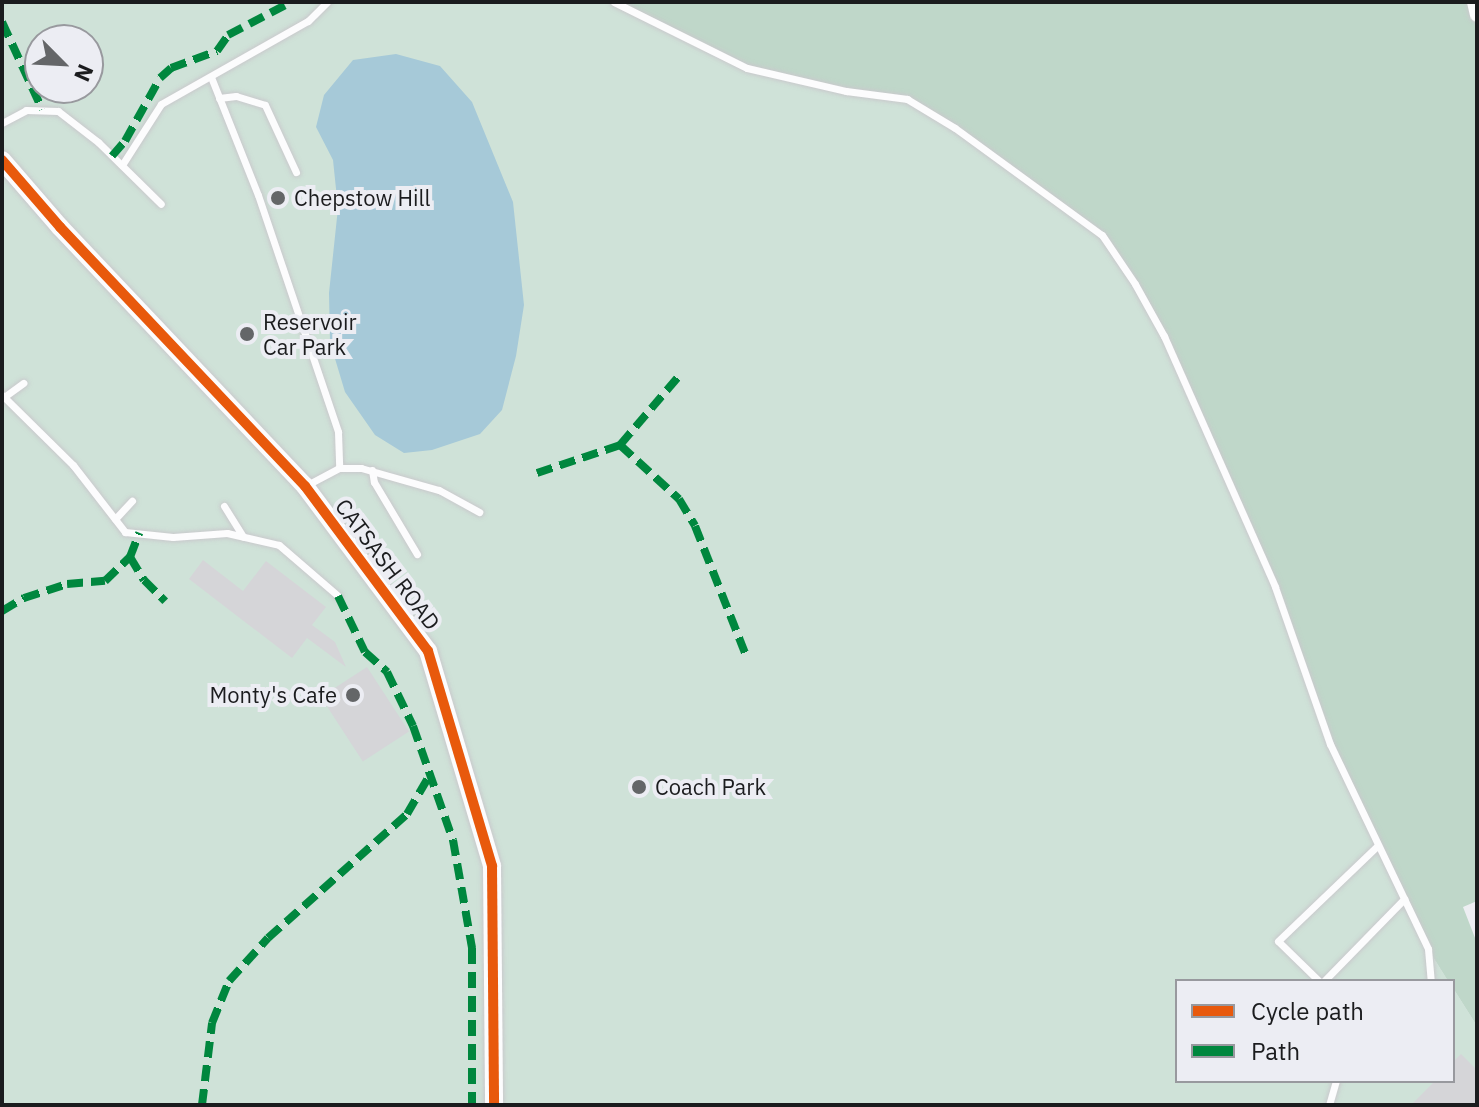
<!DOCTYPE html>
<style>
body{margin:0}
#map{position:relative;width:1479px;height:1107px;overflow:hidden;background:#edeef2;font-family:"IBM Plex Sans",sans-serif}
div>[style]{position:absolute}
.green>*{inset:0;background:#cfe2d8}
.forest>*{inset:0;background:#bfd7c9}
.water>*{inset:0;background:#a6c9d8}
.building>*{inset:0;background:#d5d5d8;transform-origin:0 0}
.roads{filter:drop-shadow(0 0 2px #c9c9cc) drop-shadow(0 0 2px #c9c9cc)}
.service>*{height:7px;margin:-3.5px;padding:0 3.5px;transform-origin:3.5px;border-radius:3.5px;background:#fcfcfd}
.minor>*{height:14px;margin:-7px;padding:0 7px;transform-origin:7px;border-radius:7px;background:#fcfcfd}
.tertiary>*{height:18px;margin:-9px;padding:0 9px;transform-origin:9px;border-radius:9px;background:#fcfcfd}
.quiet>*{height:8px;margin-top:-4px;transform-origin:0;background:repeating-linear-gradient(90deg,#00873e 0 16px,transparent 0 24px)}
.cycleway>*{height:10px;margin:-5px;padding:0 5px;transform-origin:5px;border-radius:5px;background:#e8590c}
.dots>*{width:22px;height:22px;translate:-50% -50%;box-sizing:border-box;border:4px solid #ecedf3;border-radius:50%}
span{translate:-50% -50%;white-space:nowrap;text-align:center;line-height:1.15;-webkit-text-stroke:8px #ecedf3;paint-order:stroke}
.poi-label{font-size:22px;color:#1b1c1e}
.left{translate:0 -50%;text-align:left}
.right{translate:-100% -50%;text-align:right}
.street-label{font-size:22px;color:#1b1c1e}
.frame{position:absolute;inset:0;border:4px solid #1b1c1e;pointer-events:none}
.legend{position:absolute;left:1175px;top:979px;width:280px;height:104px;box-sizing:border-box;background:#ecedf3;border:2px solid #98999e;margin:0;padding:10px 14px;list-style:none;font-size:24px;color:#1b1c1e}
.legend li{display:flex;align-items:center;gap:16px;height:40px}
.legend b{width:40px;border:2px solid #98999e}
.north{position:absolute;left:24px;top:24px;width:80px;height:80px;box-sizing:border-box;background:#ecedf3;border:2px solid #98999e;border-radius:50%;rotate:114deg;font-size:22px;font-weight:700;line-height:32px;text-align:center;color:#1b1c1e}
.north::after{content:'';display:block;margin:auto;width:28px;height:36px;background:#646668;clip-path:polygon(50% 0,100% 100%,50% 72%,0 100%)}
</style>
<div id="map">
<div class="green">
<i style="clip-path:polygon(evenodd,2px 2px,614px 2px,907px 99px,955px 128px,1102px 235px,1164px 336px,1428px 949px,1448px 981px,1177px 981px,1177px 1081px,1453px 1081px,1453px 988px,1477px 1026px,1477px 1105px,2px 1105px,2px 2px,40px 40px,88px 40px,88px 88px,40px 88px,40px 40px)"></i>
</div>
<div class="forest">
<i style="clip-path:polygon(614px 2px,1474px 2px,1477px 15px,1477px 901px,1463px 907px,1477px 943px,1477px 1026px,1453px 988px,1453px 981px,1448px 981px,1428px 949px,1330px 744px,1275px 587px,1164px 337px,1102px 235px,955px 128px,908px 99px,747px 68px)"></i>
</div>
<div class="water">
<i style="clip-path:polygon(396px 54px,440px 66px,472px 102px,513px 202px,524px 305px,516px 356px,502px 410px,480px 434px,432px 450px,404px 453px,375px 435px,345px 392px,330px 342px,329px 293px,338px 208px,333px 160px,316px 127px,324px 95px,353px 60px)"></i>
</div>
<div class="building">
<i style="clip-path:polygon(203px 560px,243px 591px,266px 561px,326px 607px,312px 625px,335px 642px,346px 667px,307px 638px,292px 658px,189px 579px)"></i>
<i style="left:367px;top:667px;width:77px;height:55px;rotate:57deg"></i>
<i style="clip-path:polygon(1461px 1054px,1477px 1070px,1477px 1105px,1411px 1105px,1435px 1081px,1453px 1081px,1453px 1062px)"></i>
</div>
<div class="roads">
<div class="service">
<i style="left:614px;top:2px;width:148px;rotate:26.4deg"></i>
<i style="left:747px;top:68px;width:102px;rotate:13.1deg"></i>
<i style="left:846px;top:91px;width:62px;rotate:7.5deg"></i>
<i style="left:907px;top:99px;width:56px;rotate:31.1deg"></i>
<i style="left:955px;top:128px;width:182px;rotate:36.1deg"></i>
<i style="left:1102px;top:235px;width:59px;rotate:56deg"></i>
<i style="left:1135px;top:284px;width:60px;rotate:60.9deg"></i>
<i style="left:1164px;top:336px;width:274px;rotate:66.1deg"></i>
<i style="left:1275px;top:587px;width:166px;rotate:70.7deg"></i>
<i style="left:1330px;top:744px;width:227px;rotate:64.4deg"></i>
<i style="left:1428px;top:949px;width:32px;rotate:85deg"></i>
<i style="left:211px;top:77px;width:127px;rotate:68.3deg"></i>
<i style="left:258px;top:195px;width:250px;rotate:71.3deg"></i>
<i style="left:338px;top:432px;width:36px;rotate:88deg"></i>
<i style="left:219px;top:98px;width:17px;rotate:-7deg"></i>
<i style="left:236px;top:96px;width:30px;rotate:17deg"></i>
<i style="left:265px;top:105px;width:74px;rotate:65.2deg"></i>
<i style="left:2px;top:123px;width:27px;rotate:-28deg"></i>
<i style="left:26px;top:110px;width:32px;rotate:2deg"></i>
<i style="left:58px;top:111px;width:51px;rotate:37.8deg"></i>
<i style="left:98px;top:142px;width:88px;rotate:44.5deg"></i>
<i style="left:122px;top:165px;width:72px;rotate:-57.4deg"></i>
<i style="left:161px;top:104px;width:169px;rotate:-29.5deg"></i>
<i style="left:308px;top:21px;width:27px;rotate:-45deg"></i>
<i style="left:2px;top:395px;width:100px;rotate:44.6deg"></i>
<i style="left:73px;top:465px;width:85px;rotate:52.2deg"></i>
<i style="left:125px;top:532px;width:48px;rotate:5.9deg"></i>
<i style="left:173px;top:537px;width:54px;rotate:-4.2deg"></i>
<i style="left:227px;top:533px;width:53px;rotate:13deg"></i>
<i style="left:279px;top:545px;width:78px;rotate:40.8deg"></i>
<i style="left:4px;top:397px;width:24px;rotate:-36deg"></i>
<i style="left:372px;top:470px;width:12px;rotate:81deg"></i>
<i style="left:374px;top:482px;width:84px;rotate:59.2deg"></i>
<i style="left:307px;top:485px;width:36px;rotate:-28deg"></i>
<i style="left:339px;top:468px;width:22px"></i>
<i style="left:361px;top:468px;width:81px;rotate:15.8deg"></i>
<i style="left:439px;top:490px;width:46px;rotate:28.8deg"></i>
<i style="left:224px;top:506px;width:36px;rotate:58deg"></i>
<i style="left:115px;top:519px;width:25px;rotate:-47deg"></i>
<i style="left:1319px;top:981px;width:57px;rotate:-135.7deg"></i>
<i style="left:1278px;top:941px;width:137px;rotate:-43.8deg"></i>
<i style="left:1324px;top:981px;width:115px;rotate:-45.7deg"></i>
<i style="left:1329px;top:1105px;width:25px;rotate:-74deg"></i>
</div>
<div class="minor">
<i style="left:1474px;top:2px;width:13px;rotate:77deg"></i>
</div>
<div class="tertiary">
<i style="left:2px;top:160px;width:89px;rotate:49.1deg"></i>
<i style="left:60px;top:227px;width:357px;rotate:46.6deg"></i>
<i style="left:305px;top:486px;width:206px;rotate:53.3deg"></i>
<i style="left:428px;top:651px;width:224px;rotate:73.4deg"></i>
<i style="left:492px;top:866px;width:239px;rotate:89.5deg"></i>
</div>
</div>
<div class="quiet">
<i style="left:2px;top:22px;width:96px;rotate:65.3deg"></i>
<i style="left:112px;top:156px;width:20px;rotate:-49deg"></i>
<i style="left:125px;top:141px;width:72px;rotate:-60.9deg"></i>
<i style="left:160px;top:78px;width:15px;rotate:-42deg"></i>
<i style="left:171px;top:68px;width:49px;rotate:-20.3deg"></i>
<i style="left:217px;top:51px;width:19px;rotate:-55deg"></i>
<i style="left:228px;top:35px;width:71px;rotate:-27.6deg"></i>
<i style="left:620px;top:445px;width:80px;rotate:42.5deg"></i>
<i style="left:679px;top:499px;width:31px;rotate:59deg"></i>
<i style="left:695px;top:526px;width:142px;rotate:68.5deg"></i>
<i style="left:537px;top:473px;width:88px;rotate:-18.6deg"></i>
<i style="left:620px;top:445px;width:89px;rotate:-49.5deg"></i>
<i style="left:130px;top:557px;width:27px;rotate:59deg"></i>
<i style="left:144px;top:580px;width:30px;rotate:45deg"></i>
<i style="left:338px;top:596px;width:62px;rotate:64.3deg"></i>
<i style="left:365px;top:652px;width:30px;rotate:42deg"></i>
<i style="left:387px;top:672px;width:60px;rotate:64.3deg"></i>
<i style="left:413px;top:726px;width:121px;rotate:70.7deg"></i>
<i style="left:453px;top:840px;width:110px;rotate:80deg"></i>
<i style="left:472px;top:948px;width:157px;rotate:90deg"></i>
<i style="left:2px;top:611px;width:26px;rotate:-31deg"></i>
<i style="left:24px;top:598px;width:45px;rotate:-18deg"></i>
<i style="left:67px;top:584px;width:38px;rotate:-5deg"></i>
<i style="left:105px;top:581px;width:35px;rotate:-44deg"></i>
<i style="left:130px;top:557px;width:26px;rotate:-69deg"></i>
<i style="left:202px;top:1105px;width:83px;rotate:-83deg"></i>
<i style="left:212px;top:1023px;width:45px;rotate:-68deg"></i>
<i style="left:229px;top:981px;width:58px;rotate:-47.8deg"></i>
<i style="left:268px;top:938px;width:186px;rotate:-41.7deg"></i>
<i style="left:407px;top:814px;width:48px;rotate:-59.7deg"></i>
</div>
<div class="cycleway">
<i style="left:2px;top:160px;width:89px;rotate:49.1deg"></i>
<i style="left:60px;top:227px;width:357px;rotate:46.6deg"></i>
<i style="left:305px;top:486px;width:206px;rotate:53.3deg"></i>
<i style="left:428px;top:651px;width:224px;rotate:73.4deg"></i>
<i style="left:492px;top:866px;width:239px;rotate:89.5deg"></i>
</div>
<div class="dots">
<i style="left:278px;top:198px;background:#646668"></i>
<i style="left:247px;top:334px;background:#646668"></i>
<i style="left:353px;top:695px;background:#646668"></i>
<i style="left:639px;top:787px;background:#646668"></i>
</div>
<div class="poi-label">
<span class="left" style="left:294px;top:198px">Chepstow Hill</span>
<span class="left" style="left:263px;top:334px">Reservoir<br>Car Park</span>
<span class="right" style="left:337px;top:695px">Monty's Cafe</span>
<span class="left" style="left:655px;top:787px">Coach Park</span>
</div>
<div class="street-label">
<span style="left:388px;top:564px;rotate:53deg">CATSASH ROAD</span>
</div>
<div class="frame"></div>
<ul class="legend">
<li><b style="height:10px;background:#e8590c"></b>Cycle path</li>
<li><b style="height:10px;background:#00873e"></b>Path</li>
</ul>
<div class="north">N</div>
</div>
